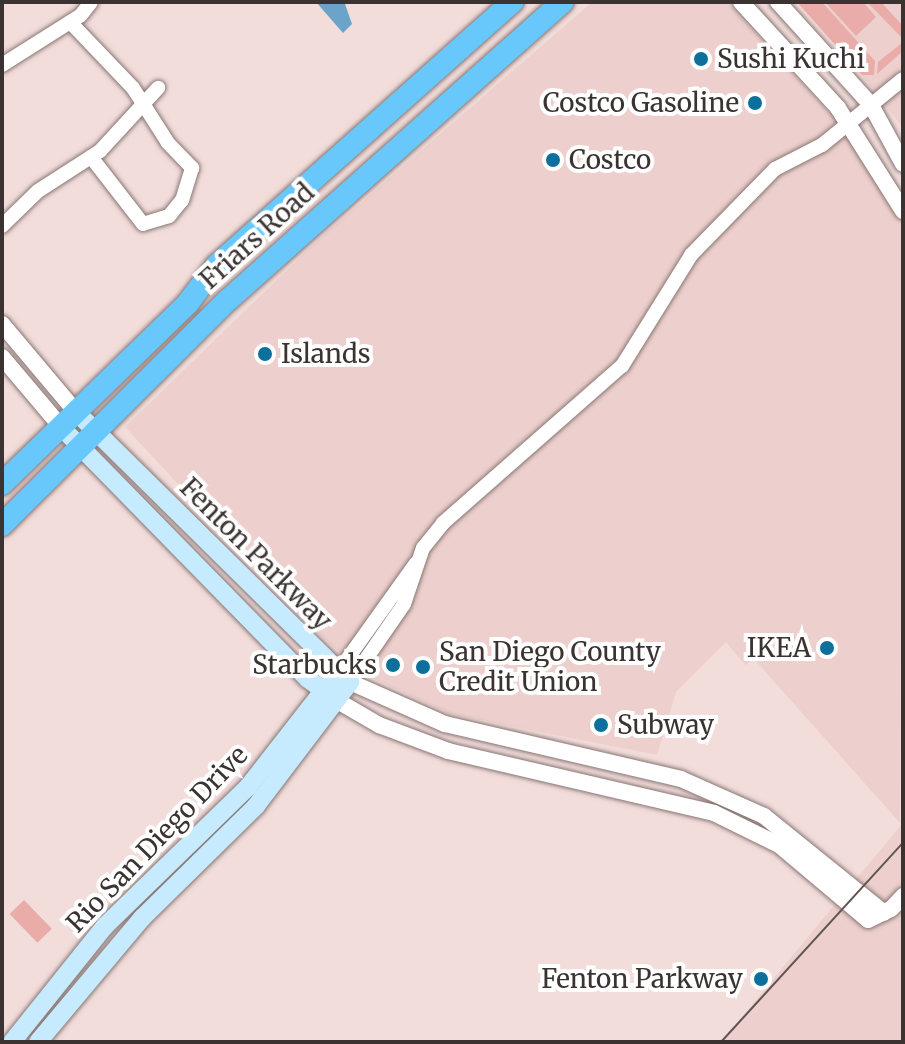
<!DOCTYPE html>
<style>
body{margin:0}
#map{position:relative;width:905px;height:1044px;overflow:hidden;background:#f2dddb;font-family:Merriweather,serif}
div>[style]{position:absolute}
.built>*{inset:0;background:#edd0ce}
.green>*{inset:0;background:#eaaca8;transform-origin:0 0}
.water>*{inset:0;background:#6ba4c8}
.roads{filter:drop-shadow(0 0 2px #887674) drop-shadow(0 0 2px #887674)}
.minor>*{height:14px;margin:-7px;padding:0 7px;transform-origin:7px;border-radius:7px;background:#fff}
.tertiary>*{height:16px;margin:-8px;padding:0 8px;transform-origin:8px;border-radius:8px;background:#fff}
.secondary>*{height:18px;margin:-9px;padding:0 9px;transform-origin:9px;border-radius:9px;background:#c6eafe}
.trunk>*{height:22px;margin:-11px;padding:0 11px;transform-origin:11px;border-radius:11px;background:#68c8fc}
.tram>*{height:2px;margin:-1px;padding:0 1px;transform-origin:1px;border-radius:1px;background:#615655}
.dots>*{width:22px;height:22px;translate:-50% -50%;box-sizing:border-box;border:4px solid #fff;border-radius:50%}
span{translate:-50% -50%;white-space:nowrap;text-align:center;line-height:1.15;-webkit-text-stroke:8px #fff;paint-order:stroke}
.poi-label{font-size:26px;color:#3b3332}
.left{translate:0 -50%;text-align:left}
.right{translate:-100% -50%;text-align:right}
.street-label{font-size:26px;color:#3b3332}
.frame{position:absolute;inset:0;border:4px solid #3b3332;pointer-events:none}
</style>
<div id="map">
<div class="built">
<i style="clip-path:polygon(592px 2px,727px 2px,869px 156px,903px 223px,900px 823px,754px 659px,745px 665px,726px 642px,676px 692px,657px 755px,450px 714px,364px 674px,309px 625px,125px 427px,316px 242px)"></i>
<i style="clip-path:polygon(797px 2px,903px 2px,903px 128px,862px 75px)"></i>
<i style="clip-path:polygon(903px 823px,903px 1042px,721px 1042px,826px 915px)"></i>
</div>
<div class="green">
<i style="clip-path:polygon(797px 2px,822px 2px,875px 61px,874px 75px,862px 75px)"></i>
<i style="clip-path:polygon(825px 2px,863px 2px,876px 17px,856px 36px)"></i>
<i style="clip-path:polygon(867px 2px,881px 2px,903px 26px,903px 39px)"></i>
<i style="clip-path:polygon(903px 42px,903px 51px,877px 74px,878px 62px)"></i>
<i style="left:24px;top:900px;width:40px;height:20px;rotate:46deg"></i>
</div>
<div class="water">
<i style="clip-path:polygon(316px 2px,345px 4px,352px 24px,343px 33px)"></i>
</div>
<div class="roads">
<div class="minor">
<i style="left:70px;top:22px;width:91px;rotate:46.3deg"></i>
<i style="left:133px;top:88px;width:65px;rotate:57.5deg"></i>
<i style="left:168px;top:143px;width:35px;rotate:46deg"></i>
<i style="left:192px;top:168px;width:34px;rotate:107deg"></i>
<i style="left:182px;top:200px;width:21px;rotate:129deg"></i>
<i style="left:169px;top:216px;width:27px;rotate:163deg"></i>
<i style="left:143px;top:224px;width:85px;rotate:-127.8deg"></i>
<i style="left:2px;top:65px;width:93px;rotate:-32.3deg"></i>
<i style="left:81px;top:15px;width:16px;rotate:-52deg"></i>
<i style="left:2px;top:226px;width:50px;rotate:-44.2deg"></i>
<i style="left:38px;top:191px;width:74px;rotate:-32.8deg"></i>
<i style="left:100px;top:151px;width:86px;rotate:-47.4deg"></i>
<i style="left:338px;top:672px;width:134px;rotate:-54.4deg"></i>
<i style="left:350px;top:682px;width:95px;rotate:-55.3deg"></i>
<i style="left:404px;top:604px;width:59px;rotate:-71.3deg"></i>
<i style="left:423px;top:548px;width:32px;rotate:-51deg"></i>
<i style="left:443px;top:523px;width:238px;rotate:-41.3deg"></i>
<i style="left:622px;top:366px;width:131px;rotate:-58.1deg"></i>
<i style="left:691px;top:255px;width:120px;rotate:-45.7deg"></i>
<i style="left:775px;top:169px;width:53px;rotate:-27.1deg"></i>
<i style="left:822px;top:145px;width:104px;rotate:-39.2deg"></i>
</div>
<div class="tertiary">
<i style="left:741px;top:2px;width:144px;rotate:47.5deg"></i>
<i style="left:838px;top:108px;width:122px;rotate:57.7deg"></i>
<i style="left:778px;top:2px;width:139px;rotate:47.9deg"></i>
<i style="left:871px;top:105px;width:67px;rotate:61.5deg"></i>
<i style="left:2px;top:324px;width:116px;rotate:49.9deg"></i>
<i style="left:2px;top:357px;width:93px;rotate:49.8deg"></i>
<i style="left:350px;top:682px;width:104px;rotate:23.9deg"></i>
<i style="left:445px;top:724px;width:242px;rotate:13.1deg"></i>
<i style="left:681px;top:779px;width:91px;rotate:24deg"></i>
<i style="left:764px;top:816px;width:154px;rotate:38.9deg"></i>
<i style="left:336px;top:700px;width:50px;rotate:30.2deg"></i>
<i style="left:379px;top:725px;width:74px;rotate:20.6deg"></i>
<i style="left:448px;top:751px;width:273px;rotate:13.1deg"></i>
<i style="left:714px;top:813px;width:72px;rotate:26.2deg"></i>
<i style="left:779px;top:845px;width:116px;rotate:40.1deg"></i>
<i style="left:868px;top:920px;width:25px;rotate:-26deg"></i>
<i style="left:891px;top:909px;width:18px;rotate:-47deg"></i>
</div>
<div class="secondary">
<i style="left:62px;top:428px;width:351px;rotate:45.6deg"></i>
<i style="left:308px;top:679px;width:32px;rotate:36deg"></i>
<i style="left:12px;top:1042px;width:149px;rotate:-51.3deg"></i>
<i style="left:105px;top:926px;width:199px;rotate:-44.2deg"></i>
<i style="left:248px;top:787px;width:146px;rotate:-52deg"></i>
<i style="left:38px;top:1042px;width:162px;rotate:-50deg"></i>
<i style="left:142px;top:918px;width:160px;rotate:-44.5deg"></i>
<i style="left:256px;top:806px;width:156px;rotate:-52.8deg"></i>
<i style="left:350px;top:682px;width:383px;rotate:-135.4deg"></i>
</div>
<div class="trunk">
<i style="left:2px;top:484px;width:260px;rotate:-44.2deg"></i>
<i style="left:188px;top:303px;width:46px;rotate:-52.9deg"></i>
<i style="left:216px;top:266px;width:397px;rotate:-41.7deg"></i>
<i style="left:2px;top:525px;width:319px;rotate:-44.9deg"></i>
<i style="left:228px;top:300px;width:448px;rotate:-41.7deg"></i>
</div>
</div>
<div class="tram">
<i style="left:721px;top:1042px;width:270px;rotate:-47.6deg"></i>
</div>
<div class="dots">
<i style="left:701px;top:59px;background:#0c6f9c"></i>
<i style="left:755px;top:103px;background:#0c6f9c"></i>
<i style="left:553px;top:160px;background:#0c6f9c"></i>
<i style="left:265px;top:354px;background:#0c6f9c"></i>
<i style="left:827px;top:648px;background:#0c6f9c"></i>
<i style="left:393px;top:665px;background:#0c6f9c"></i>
<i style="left:423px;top:667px;background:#0c6f9c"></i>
<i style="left:601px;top:725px;background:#0c6f9c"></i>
<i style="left:761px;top:979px;background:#0c6f9c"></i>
</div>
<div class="poi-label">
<span class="left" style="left:717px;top:59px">Sushi Kuchi</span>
<span class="right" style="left:739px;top:103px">Costco Gasoline</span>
<span class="left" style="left:569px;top:160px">Costco</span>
<span class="left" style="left:281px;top:354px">Islands</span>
<span class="right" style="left:811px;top:648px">IKEA</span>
<span class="left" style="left:439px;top:667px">San Diego County<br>Credit Union</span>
<span class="right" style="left:377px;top:665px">Starbucks</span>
<span class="left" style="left:617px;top:725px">Subway</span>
<span class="right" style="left:743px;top:979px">Fenton Parkway</span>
</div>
<div class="street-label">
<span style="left:257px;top:236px;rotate:-42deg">Friars Road</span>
<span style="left:256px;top:554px;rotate:45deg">Fenton Parkway</span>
<span style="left:157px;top:839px;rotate:-46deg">Rio San Diego Drive</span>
</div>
<div class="frame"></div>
</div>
